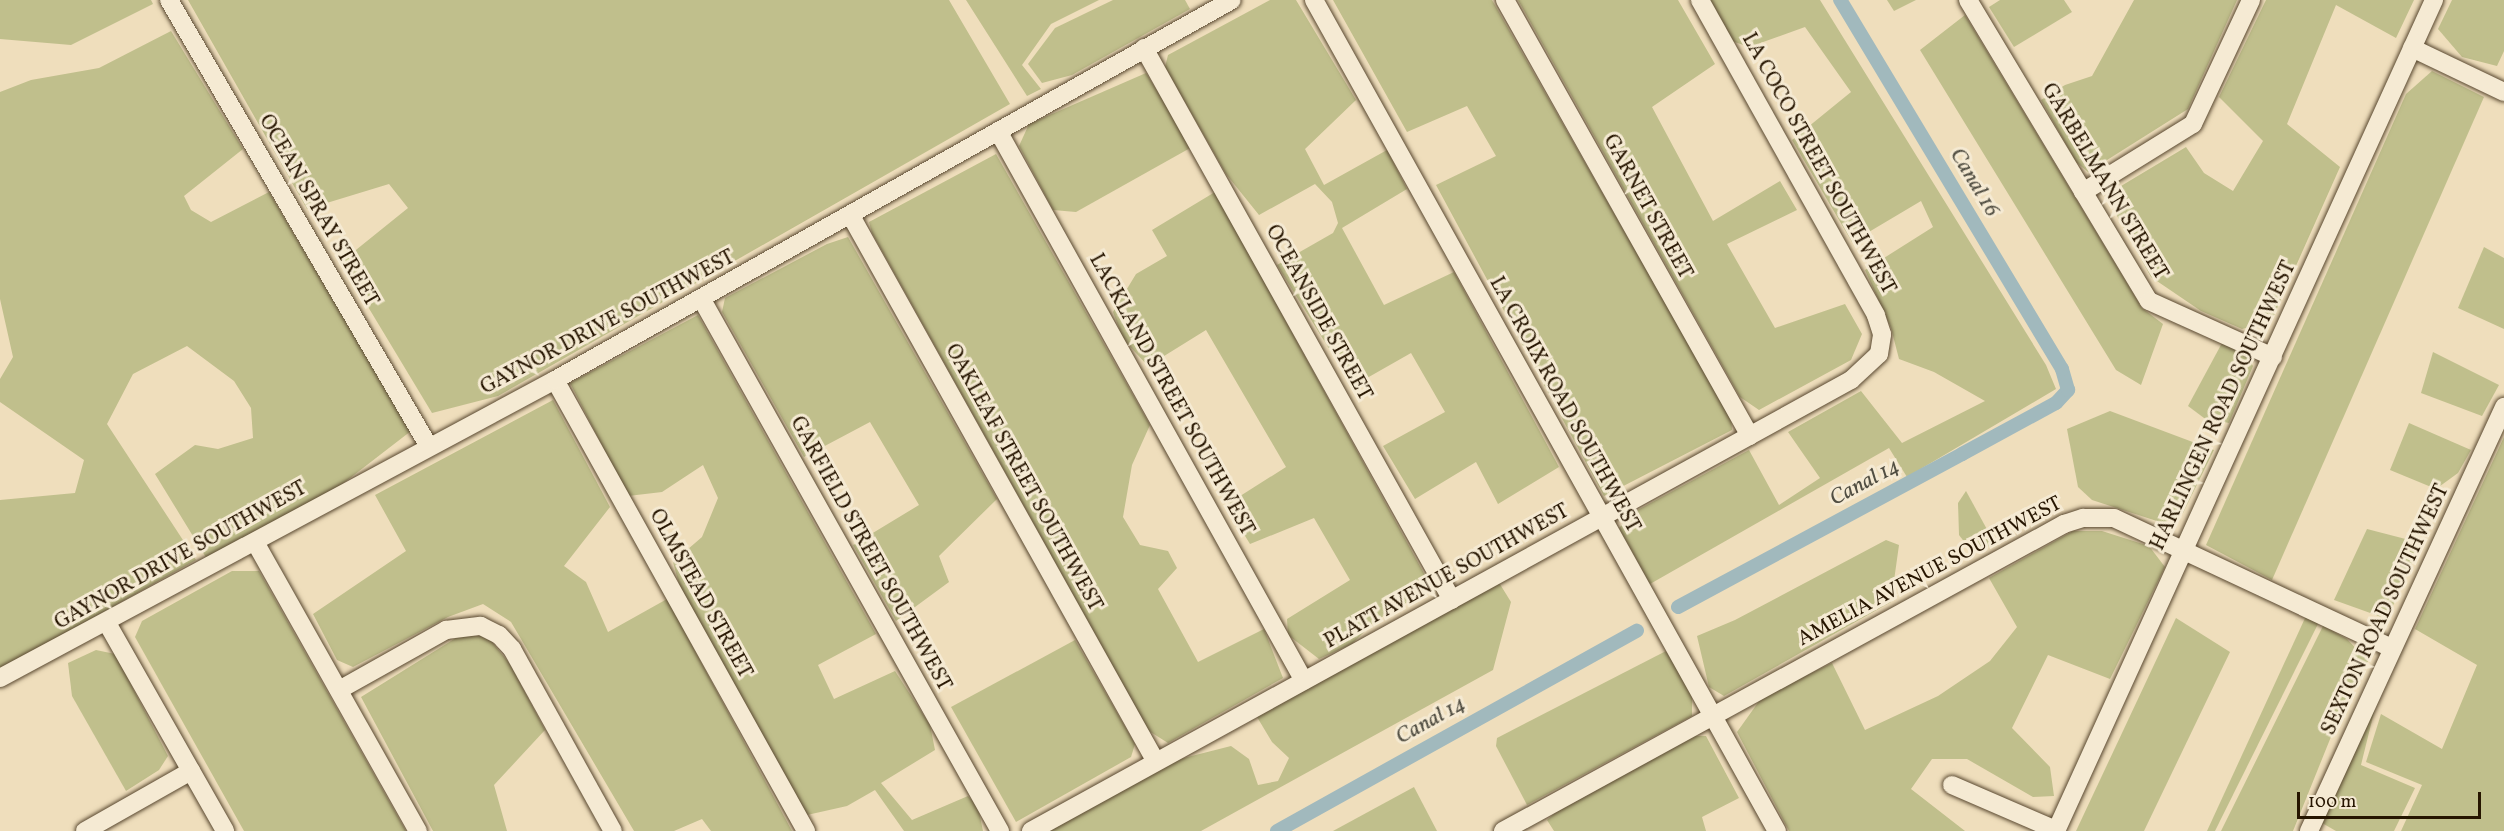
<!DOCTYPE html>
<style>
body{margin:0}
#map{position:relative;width:2504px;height:831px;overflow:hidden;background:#efdebc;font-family:Vollkorn,serif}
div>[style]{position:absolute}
.green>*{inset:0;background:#c0bf8c}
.canal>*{height:14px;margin:-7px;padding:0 7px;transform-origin:7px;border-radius:7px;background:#a1b9bd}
.roads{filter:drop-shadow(0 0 2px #58472f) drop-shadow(0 0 2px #58472f)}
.minor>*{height:18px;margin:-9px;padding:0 9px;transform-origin:9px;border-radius:9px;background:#f5ead3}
span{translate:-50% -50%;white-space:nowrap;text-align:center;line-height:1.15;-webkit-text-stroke:6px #f5ead3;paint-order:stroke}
.street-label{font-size:21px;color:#261500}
.water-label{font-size:22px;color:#514e42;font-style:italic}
.scale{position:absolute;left:2297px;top:792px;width:184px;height:27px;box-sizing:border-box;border:3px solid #261500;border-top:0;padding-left:8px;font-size:18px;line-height:21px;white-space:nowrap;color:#261500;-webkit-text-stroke:4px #f5ead3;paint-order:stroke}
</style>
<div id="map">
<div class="green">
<i style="clip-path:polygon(0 0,151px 0,153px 4px,71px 45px,0 39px)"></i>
<i style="clip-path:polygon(188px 0,949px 0,1010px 104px,498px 396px,432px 413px,341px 262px,408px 208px,389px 184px,307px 209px)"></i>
<i style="clip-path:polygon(966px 0,1099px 0,1051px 24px,1022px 65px,1041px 89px,1027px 96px)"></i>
<i style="clip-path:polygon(1113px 0,1185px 0,1190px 9px,1072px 75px,1042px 83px,1028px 64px,1055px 28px)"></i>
<i style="clip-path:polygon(1270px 0,1296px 0,1356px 100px,1305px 149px,1324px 185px,1387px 150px,1407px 189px,1342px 228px,1384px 305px,1454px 272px,1559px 467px,1498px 504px,1476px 462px,1415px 499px,1383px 446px,1445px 412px,1411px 353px,1360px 382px,1341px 368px,1277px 265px,1333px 233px,1338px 223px,1332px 202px,1315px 184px,1259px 215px,1226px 174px,1165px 67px,1168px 55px)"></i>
<i style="clip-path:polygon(1333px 0,1492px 0,1731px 418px,1732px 430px,1604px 496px,1436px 185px,1496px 156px,1467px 106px,1407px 132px)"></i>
<i style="clip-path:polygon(1518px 0,1678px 0,1715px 64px,1652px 107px,1713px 221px,1780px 181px,1797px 210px,1727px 244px,1775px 328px,1845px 304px,1862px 334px,1851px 360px,1759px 410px,1740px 397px)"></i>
<i style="clip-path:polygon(1707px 0,1820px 0,2046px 365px,2056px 389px,1907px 477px,1889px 448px,1650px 584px,1619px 528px,1634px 512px,1749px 450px,1779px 505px,1820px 478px,1788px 432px,1861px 391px,1902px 443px,1985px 401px,1934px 372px,1899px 359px,1891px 328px,1865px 270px,1933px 227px,1921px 201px,1852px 242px,1792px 140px,1851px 92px,1805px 27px,1749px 47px,1729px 40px)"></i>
<i style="clip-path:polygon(1887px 0,1916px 0,1894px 11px)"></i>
<i style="clip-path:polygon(2000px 0,2064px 0,2072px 12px,2014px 47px,1989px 7px)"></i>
<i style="clip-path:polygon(2134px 0,2237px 0,2188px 109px,2088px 172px,2076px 162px,2041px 100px,2065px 85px,2092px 76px)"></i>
<i style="clip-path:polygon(2266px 0,2414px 0,2396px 38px,2336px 5px,2287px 124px,2340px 167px,2271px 322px,2242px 329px,2201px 311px,2151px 277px,2116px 214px,2111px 192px,2186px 147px,2204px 173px,2233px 191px,2263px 141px,2219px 97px)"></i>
<i style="clip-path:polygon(2452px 0,2504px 0,2504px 51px,2497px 66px,2462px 57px,2438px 29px)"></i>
<i style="clip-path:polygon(1965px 15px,2142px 308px,2163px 324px,2141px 385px,2116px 370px,1920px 50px)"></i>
<i style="clip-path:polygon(171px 31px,243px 149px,184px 196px,191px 210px,211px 222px,269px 192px,411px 431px,341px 485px,207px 559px,155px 474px,195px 445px,218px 449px,253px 438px,251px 408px,234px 381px,187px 346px,133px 374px,107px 424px,196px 560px,0 670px,0 500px,75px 493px,84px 460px,0 402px,0 379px,13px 357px,0 299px,0 92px,31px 80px,99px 68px)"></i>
<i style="clip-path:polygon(2432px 71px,2484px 97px,2272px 580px,2206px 545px,2406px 94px)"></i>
<i style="clip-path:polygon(1146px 73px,1192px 147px,1076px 212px,1053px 210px,1019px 146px,1029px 124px)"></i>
<i style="clip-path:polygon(996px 154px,1150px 425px,1132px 465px,1123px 517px,1140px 545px,1168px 551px,1177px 568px,1158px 589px,1198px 662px,1264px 629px,1283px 678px,1168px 743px,1149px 731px,872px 233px,869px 222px)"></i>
<i style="clip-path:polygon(1215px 192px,1432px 588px,1375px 621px,1352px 644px,1319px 659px,1288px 635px,1287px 619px,1350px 580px,1314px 518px,1250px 544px,1226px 505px,1286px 467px,1206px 330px,1148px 366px,1123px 339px,1113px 312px,1136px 274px,1167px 256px,1152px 230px)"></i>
<i style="clip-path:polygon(848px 237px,997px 499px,939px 556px,949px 582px,896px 621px,853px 545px,919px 505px,870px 422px,804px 457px,722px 312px,725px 298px,827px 244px)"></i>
<i style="clip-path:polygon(2484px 247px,2504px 258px,2504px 329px,2458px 308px)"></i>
<i style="clip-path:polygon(698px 315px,876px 634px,818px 665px,834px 699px,895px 671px,930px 725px,935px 750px,881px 783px,912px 820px,968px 796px,978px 807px,983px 831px,904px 831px,875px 790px,847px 806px,807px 815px,680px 588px,673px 562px,702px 537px,718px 498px,703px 465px,662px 492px,628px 496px,570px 383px)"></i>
<i style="clip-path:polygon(2222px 343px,2248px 357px,2253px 366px,2229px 423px,2204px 418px,2188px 406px)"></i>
<i style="clip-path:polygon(2433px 352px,2499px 385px,2482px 416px,2421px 393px)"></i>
<i style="clip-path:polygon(553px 400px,610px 507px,564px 566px,586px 582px,608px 632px,667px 599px,792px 831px,711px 831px,702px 819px,674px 831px,634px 831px,511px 622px,483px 604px,448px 617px,353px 667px,337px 660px,313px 614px,406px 551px,375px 495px)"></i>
<i style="clip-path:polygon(2110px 411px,2214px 450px,2183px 513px,2163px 523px,2092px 500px,2078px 487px,2067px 429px)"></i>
<i style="clip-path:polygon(2409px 423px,2471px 450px,2458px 473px,2436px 489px,2390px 470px)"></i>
<i style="clip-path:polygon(2504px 437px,2504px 831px,2401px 831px,2422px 785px,2366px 762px,2381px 714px,2442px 749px,2477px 665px,2415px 629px)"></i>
<i style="clip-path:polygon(1966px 491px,1995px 544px,1972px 552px,1959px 535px,1958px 503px)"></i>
<i style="clip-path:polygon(2367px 529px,2421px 543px,2387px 619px,2334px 600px)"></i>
<i style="clip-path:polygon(2073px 531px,2102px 531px,2149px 546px,2165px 567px,2110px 679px,2048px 655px,2012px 728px,2050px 767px,2054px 796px,2033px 797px,1967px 759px,1932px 759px,1911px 789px,1965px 831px,1789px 831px,1737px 732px,1762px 697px,1832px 663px,1865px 730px,1938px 696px,1990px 661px,2017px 627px,1989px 578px)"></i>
<i style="clip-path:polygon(1886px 540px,1899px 545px,1891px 602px,1724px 696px,1709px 687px,1697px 636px,1735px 620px)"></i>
<i style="clip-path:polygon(232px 571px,259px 571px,406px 831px,244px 831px,135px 637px,142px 621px)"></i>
<i style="clip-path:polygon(1498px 581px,1511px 602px,1493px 670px,1201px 831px,1050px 831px,1176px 760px,1231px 746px,1249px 759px,1258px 785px,1278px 781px,1289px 758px,1272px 742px,1257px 717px)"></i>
<i style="clip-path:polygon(2306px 616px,2319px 622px,2215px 831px,2207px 831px)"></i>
<i style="clip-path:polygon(2176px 618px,2230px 652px,2144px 831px,2076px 831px)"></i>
<i style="clip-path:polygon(2323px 626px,2347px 639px,2368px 661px,2341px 712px,2293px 831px,2221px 831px)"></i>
<i style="clip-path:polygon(459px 636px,487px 636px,510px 664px,545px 730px,494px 785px,507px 831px,433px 831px,361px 697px)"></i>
<i style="clip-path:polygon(1075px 640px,1135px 744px,1131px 757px,1016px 822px,951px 707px)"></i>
<i style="clip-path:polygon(96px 650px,115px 654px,168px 756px,159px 770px,126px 791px,72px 696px,68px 663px)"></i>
<i style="clip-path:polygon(1666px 651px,1692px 695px,1692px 716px,1527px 805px,1496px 746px,1497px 738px)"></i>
<i style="clip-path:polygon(2378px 696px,2361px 765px,2415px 788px,2394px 831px,2336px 831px,2322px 823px)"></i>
<i style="clip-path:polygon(1693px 736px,1706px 736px,1739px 798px,1702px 817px,1706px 831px,1554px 831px,1547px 820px,1555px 813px)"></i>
<i style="clip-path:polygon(1414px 787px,1437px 831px,1333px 831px)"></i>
</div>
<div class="canal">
<i style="left:1678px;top:607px;width:323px;rotate:-28.3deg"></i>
<i style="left:1962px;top:454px;width:107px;rotate:-28.5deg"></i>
<i style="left:2056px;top:403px;width:18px;rotate:-47deg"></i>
<i style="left:2068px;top:390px;width:22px;rotate:-106deg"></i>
<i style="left:2062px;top:369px;width:431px;rotate:-121deg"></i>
<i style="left:1277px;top:831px;width:412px;rotate:-29.1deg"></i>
</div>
<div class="roads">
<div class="minor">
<i style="left:169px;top:0;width:515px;rotate:59.8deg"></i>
<i style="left:1314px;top:0;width:951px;rotate:60.88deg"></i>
<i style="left:1505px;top:0;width:500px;rotate:60.67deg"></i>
<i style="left:1968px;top:0;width:351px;rotate:59deg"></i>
<i style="left:2149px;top:301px;width:136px;rotate:24.3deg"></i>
<i style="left:1144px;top:48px;width:632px;rotate:60.84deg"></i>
<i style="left:2412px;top:48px;width:102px;rotate:25.6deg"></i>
<i style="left:998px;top:131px;width:629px;rotate:60.91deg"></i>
<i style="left:2083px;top:192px;width:129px;rotate:-31.7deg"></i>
<i style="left:2193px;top:124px;width:137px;rotate:-64.9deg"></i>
<i style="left:851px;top:216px;width:625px;rotate:60.81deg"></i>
<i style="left:701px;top:298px;width:611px;rotate:60.71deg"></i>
<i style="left:555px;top:380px;width:516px;rotate:60.9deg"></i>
<i style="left:255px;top:542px;width:332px;rotate:60.6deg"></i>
<i style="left:107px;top:623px;width:239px;rotate:60.4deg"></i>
<i style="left:0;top:678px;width:630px;rotate:-28.23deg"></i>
<i style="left:555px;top:380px;width:776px;rotate:-29.31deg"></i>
<i style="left:339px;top:690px;width:123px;rotate:-29.3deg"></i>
<i style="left:446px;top:630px;width:35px;rotate:-7deg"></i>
<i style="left:481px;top:626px;width:20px;rotate:27deg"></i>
<i style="left:499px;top:635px;width:19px;rotate:47deg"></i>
<i style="left:512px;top:649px;width:208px;rotate:61deg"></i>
<i style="left:1952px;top:785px;width:113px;rotate:23.4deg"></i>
<i style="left:85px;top:831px;width:122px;rotate:-29.5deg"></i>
<i style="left:1031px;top:831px;width:936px;rotate:-28.81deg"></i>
<i style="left:1851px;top:380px;width:38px;rotate:-43deg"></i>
<i style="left:1879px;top:354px;width:20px;rotate:-81deg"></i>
<i style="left:1882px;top:334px;width:20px;rotate:-108deg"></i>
<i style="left:1876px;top:315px;width:361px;rotate:-119.2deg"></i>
<i style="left:1503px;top:831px;width:640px;rotate:-28.69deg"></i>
<i style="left:2064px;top:524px;width:20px;rotate:-18deg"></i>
<i style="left:2083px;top:518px;width:31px"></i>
<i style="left:2114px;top:518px;width:307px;rotate:25.1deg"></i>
<i style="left:2056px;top:831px;width:913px;rotate:-65.54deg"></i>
<i style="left:2309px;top:831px;width:467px;rotate:-65.3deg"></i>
</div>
</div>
<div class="street-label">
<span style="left:1818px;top:164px;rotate:61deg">LA COCO STREET SOUTHWEST</span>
<span style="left:2104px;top:182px;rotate:59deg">GARBELMANN STREET</span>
<span style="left:1647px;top:207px;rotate:61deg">GARNET STREET</span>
<span style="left:318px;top:211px;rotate:60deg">OCEAN SPRAY STREET</span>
<span style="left:1318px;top:313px;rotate:61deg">OCEANSIDE STREET</span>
<span style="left:608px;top:323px;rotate:-28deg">GAYNOR DRIVE SOUTHWEST</span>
<span style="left:1171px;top:395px;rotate:61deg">LACKLAND STREET SOUTHWEST</span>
<span style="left:1564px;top:405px;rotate:61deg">LA CROIX ROAD SOUTHWEST</span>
<span style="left:2224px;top:406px;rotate:-65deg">HARLINGEN ROAD SOUTHWEST</span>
<span style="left:1023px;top:478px;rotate:61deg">OAKLEAF STREET SOUTHWEST</span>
<span style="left:870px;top:554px;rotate:61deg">GARFIELD STREET SOUTHWEST</span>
<span style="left:181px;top:556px;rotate:-29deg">GAYNOR DRIVE SOUTHWEST</span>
<span style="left:1930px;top:572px;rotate:-28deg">AMELIA AVENUE SOUTHWEST</span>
<span style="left:1447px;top:577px;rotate:-29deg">PLATT AVENUE SOUTHWEST</span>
<span style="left:700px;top:594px;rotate:61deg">OLMSTEAD STREET</span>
<span style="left:2386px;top:610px;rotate:-65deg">SEXTON ROAD SOUTHWEST</span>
</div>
<div class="water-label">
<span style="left:1974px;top:183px;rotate:59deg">Canal 16</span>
<span style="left:1865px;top:483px;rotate:-28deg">Canal 14</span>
<span style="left:1431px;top:721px;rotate:-29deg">Canal 14</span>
</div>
<div class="scale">100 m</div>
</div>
